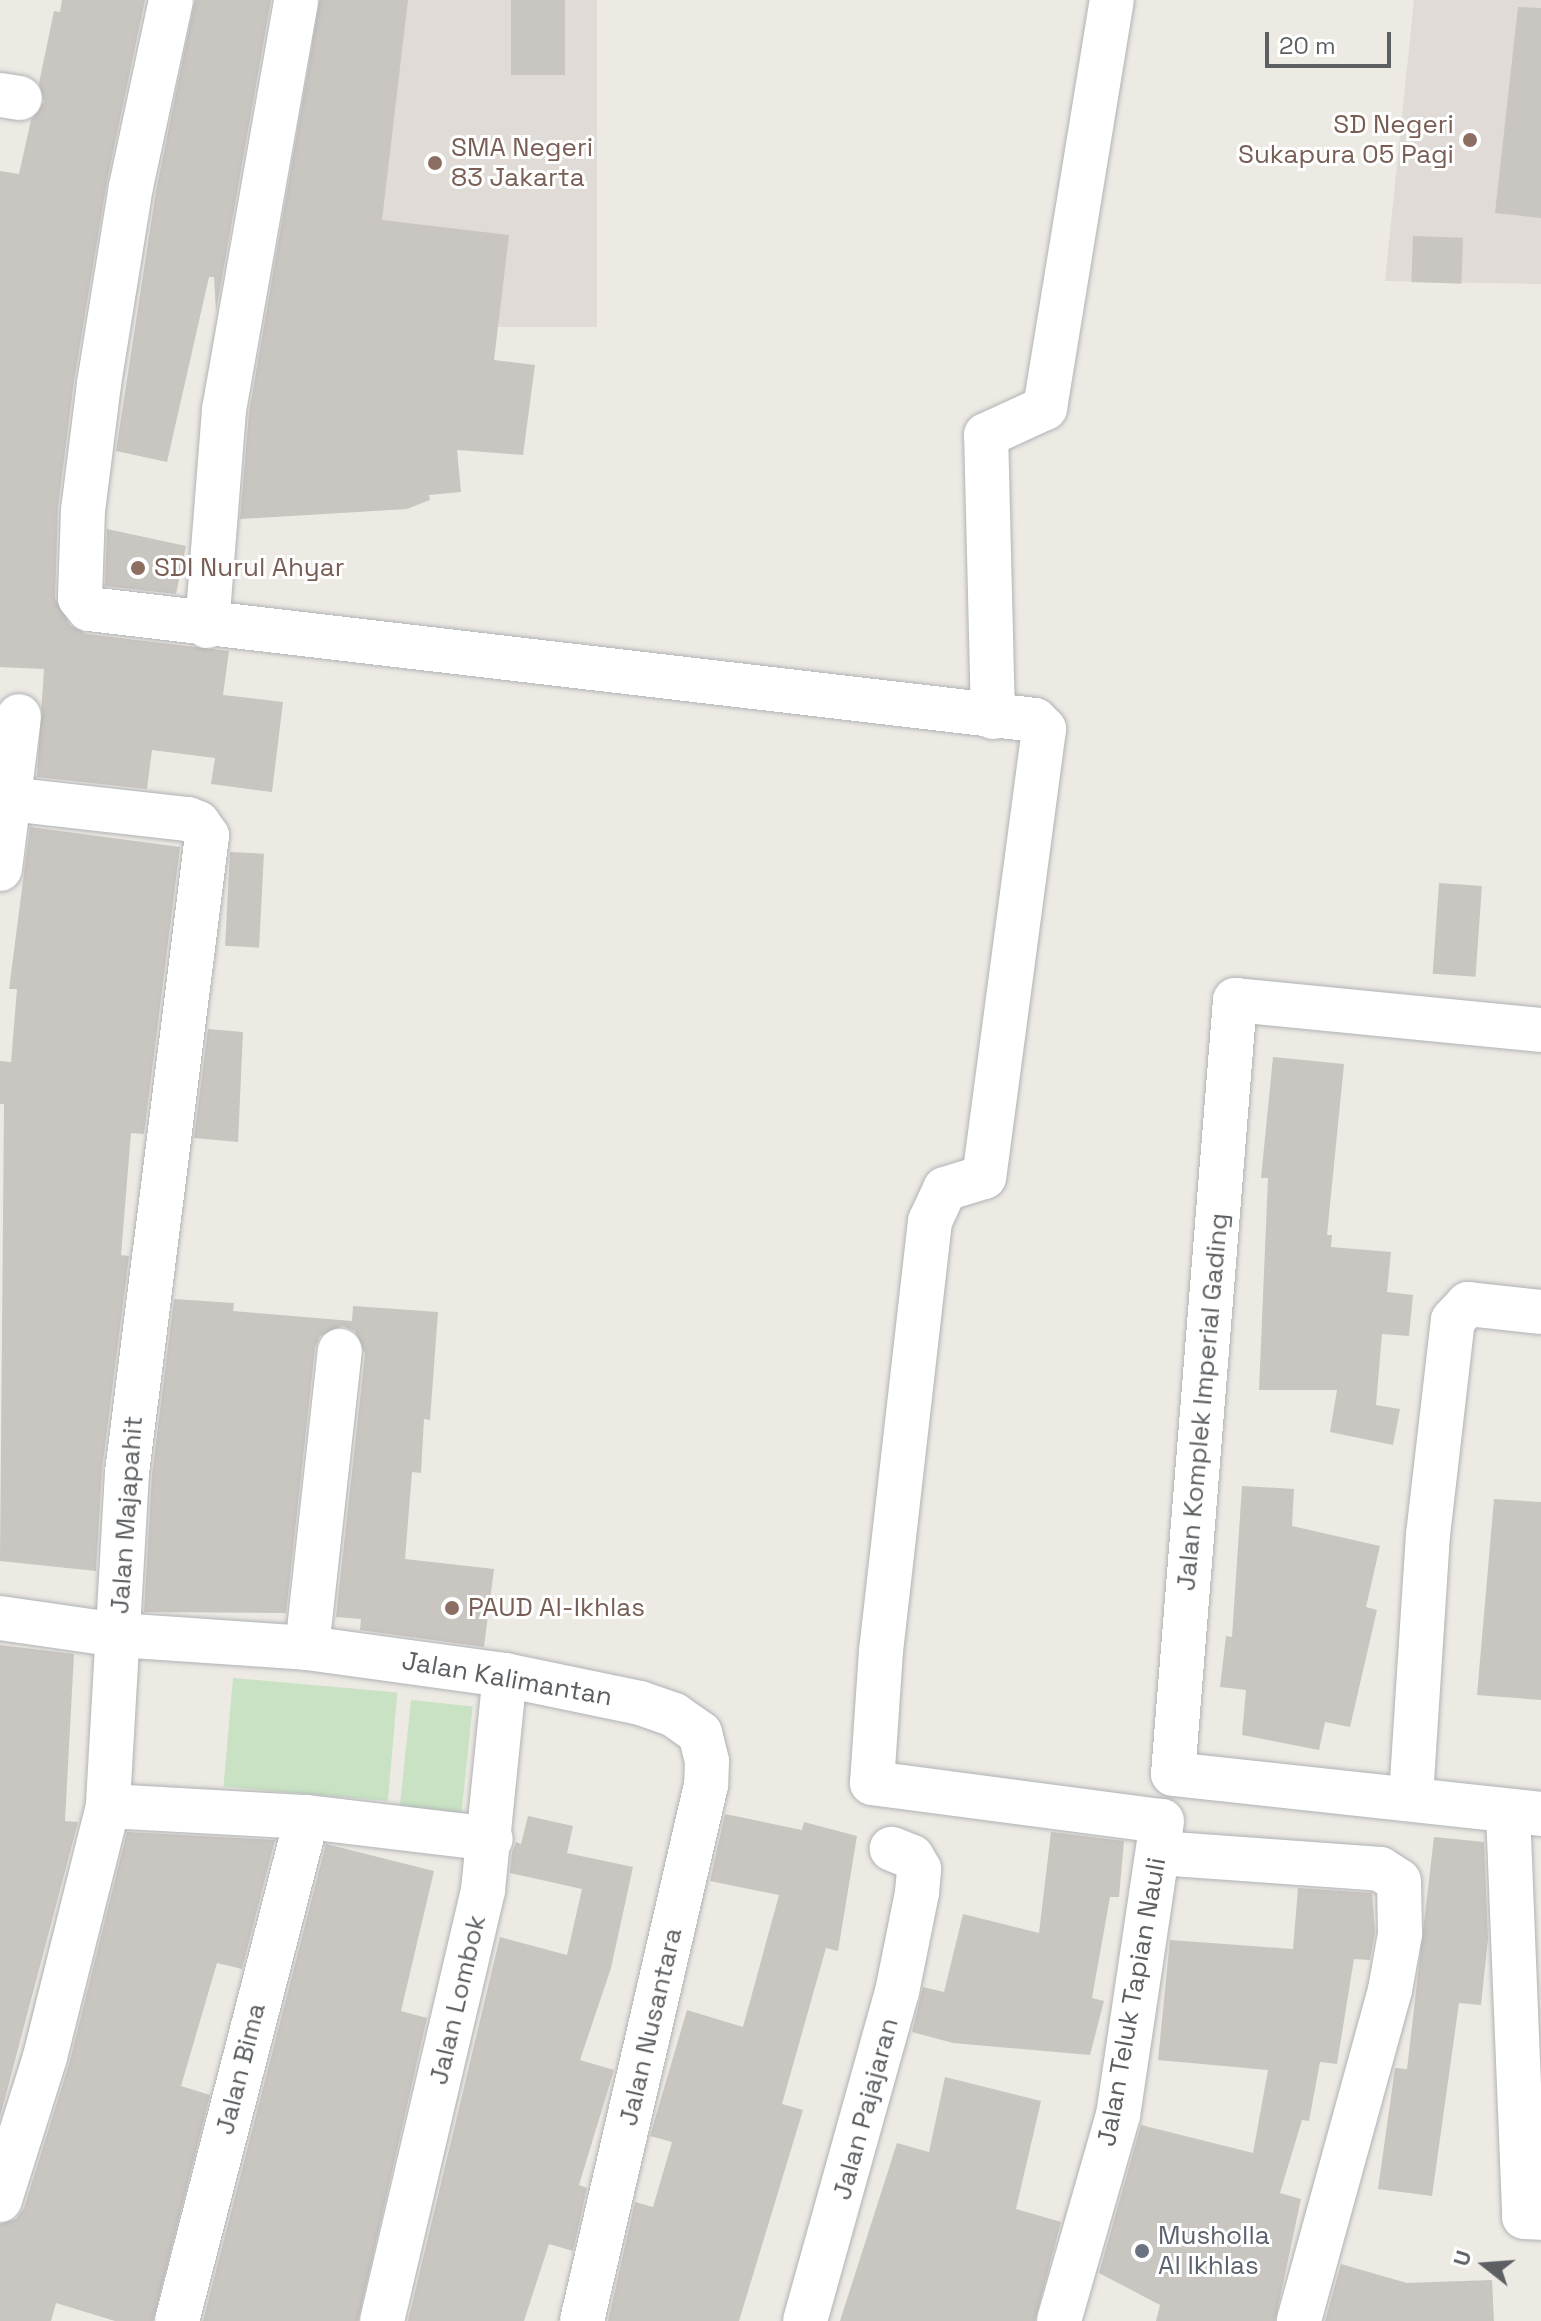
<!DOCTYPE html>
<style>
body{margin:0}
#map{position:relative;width:1541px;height:2321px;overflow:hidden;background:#edeae4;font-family:"Space Grotesk",sans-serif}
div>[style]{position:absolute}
.education>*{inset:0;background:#e0dbd6;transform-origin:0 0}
.green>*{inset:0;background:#c8e2c3;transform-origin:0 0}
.building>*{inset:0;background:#c9c5c1;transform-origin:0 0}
.roads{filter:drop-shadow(0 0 2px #b0b2b5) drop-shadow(0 0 2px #b0b2b5)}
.minor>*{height:44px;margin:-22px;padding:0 22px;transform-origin:22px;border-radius:22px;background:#fff}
.dots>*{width:22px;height:22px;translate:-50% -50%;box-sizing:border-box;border:4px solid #fff;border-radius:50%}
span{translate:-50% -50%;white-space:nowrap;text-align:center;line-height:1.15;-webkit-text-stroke:6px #fff;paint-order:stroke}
.education-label{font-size:26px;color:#785e54}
.right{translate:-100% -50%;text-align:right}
.left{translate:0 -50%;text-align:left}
.street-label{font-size:26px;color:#5c6063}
.worship-label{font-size:26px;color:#5b616d}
.north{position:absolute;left:1445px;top:2225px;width:80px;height:80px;-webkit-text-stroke:6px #fff;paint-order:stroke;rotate:287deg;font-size:22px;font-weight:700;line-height:32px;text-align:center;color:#5c6063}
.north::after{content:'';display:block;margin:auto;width:28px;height:36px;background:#5c6063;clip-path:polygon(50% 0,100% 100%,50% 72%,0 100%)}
.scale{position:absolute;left:1265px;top:32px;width:126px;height:36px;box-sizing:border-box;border:4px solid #5c6063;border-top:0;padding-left:10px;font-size:24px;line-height:28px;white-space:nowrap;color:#5c6063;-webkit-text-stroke:6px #fff;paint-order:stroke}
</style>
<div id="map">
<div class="education">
<i style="left:312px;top:0;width:285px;height:327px"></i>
<i style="clip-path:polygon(1414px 0,1541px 0,1541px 284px,1385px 281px)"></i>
</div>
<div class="green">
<i style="left:233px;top:1678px;width:165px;height:109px;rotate:5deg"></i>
<i style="left:411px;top:1700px;width:62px;height:118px;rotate:6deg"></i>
</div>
<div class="building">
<i style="clip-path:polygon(62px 0,145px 0,107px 181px,74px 381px,58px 507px,55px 598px,70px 625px,86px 634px,229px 651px,223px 695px,283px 702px,272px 792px,211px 784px,215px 758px,152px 750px,147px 789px,37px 777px,44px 669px,0 667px,0 171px,19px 174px,31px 120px,44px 102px,39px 83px,54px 11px,60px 12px)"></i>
<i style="clip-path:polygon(195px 0,271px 0,216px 312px,214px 277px,209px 277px,167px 462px,116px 451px,156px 191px)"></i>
<i style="clip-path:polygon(320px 0,408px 0,382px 220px,509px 235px,494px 360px,535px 365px,523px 455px,457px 450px,461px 492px,429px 495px,430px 500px,407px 509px,240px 519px,249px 413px)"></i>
<i style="left:511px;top:0;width:54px;height:75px"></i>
<i style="clip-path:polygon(1518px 7px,1541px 8px,1541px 218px,1495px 213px)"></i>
<i style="left:1413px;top:236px;width:50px;height:46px;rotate:2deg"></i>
<i style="clip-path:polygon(107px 529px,186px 546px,176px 594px,105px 586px)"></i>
<i style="clip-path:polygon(30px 827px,180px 847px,144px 1134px,131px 1133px,121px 1255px,129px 1256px,102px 1470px,96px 1571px,0 1561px,4px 1104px,0 1104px,0 1061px,11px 1062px,17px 989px,9px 989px)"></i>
<i style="left:230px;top:852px;width:34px;height:94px;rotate:3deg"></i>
<i style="left:1439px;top:883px;width:43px;height:91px;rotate:4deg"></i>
<i style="clip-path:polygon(208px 1029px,243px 1032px,238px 1142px,194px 1138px)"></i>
<i style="clip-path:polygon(1273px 1057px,1344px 1064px,1327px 1235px,1332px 1235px,1331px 1247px,1391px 1252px,1387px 1292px,1413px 1295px,1409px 1336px,1382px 1334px,1376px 1405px,1400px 1409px,1393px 1445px,1330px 1432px,1337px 1390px,1259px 1390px,1268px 1178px,1261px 1178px)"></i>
<i style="clip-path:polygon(174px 1299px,234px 1303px,233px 1311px,352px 1321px,353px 1306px,438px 1312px,430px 1420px,424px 1419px,421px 1473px,412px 1472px,405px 1559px,494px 1569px,484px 1647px,360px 1630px,361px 1619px,336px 1617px,365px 1354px,355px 1331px,342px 1326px,320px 1336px,315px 1348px,286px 1613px,144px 1612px,152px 1475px)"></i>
<i style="clip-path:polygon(1242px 1486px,1294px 1489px,1292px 1526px,1380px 1546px,1366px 1607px,1377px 1610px,1350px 1727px,1325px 1722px,1319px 1750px,1242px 1735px,1246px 1690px,1220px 1687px,1226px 1636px,1232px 1637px)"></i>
<i style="clip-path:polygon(1494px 1499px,1541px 1502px,1541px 1700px,1477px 1695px)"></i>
<i style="clip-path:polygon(0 1645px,74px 1654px,65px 1821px,78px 1822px,0 2117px)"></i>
<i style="clip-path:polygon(725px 1814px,802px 1830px,804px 1822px,857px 1836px,838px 1951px,826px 1948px,782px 2104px,803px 2110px,739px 2321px,608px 2321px,635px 2202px,653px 2207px,672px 2142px,650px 2136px,687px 2010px,743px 2027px,779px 1895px,710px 1881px)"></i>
<i style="clip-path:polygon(528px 1816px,573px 1826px,567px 1853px,633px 1867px,611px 1968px,580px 2060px,614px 2070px,579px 2185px,587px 2188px,573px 2251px,549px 2244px,524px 2321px,408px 2321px,500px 1937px,567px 1955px,582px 1889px,510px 1873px,512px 1852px,516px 1842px,521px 1844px)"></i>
<i style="clip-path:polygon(127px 1832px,275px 1840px,242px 1969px,217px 1963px,181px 2086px,210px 2095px,153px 2321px,115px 2321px,56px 2303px,51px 2321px,0 2321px,0 2224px,16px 2219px,24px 2208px,69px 2064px)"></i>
<i style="clip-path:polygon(1051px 1832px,1124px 1841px,1119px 1897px,1110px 1897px,1092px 1998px,1104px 2001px,1090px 2055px,953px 2043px,912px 2032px,923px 1987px,944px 1992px,963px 1914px,1039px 1933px)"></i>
<i style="clip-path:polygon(1434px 1837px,1484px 1842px,1488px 1939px,1481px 2005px,1459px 2003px,1432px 2196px,1378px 2189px,1395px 2068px,1407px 2069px)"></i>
<i style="clip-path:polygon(326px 1844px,434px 1871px,401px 2011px,427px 2018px,358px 2321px,203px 2321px)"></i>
<i style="clip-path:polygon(1298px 1888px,1372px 1893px,1375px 1932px,1370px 1960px,1354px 1959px,1337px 2064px,1320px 2062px,1309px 2121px,1302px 2120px,1280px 2193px,1301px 2199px,1275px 2321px,1156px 2321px,1160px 2305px,1099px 2273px,1141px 2125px,1253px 2153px,1268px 2070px,1158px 2060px,1170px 1940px,1293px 1949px)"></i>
<i style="clip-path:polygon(945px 2077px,1041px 2101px,1016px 2209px,1061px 2222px,1035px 2321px,840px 2321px,897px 2143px,929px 2152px)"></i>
<i style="clip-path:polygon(1341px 2264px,1407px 2283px,1492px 2280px,1494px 2321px,1325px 2321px)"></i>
</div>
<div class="roads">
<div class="minor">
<i style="left:171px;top:0;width:190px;rotate:102.1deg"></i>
<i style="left:131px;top:186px;width:201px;rotate:99.2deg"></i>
<i style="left:99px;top:384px;width:127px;rotate:97.2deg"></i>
<i style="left:83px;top:510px;width:88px;rotate:92deg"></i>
<i style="left:80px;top:598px;width:14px;rotate:51deg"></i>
<i style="left:89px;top:609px;width:952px;rotate:6.69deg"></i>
<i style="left:1035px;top:720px;width:13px;rotate:45deg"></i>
<i style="left:1044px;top:729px;width:452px;rotate:97.6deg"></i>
<i style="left:984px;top:1177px;width:41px;rotate:162.9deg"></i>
<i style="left:945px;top:1189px;width:35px;rotate:115deg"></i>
<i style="left:930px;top:1221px;width:433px;rotate:96.5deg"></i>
<i style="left:881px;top:1651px;width:132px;rotate:93.9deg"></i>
<i style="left:872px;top:1783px;width:292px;rotate:7.5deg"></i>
<i style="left:1162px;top:1821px;width:297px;rotate:98.5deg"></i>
<i style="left:1118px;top:2115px;width:214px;rotate:106deg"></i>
<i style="left:0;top:95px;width:20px;rotate:9deg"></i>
<i style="left:207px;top:626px;width:217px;rotate:-85.5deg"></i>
<i style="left:224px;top:410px;width:416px;rotate:-80deg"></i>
<i style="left:993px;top:717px;width:282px;rotate:-91.4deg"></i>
<i style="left:986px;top:435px;width:65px;rotate:-24.6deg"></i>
<i style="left:1045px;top:408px;width:413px;rotate:-80.7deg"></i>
<i style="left:0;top:798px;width:189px;rotate:6.4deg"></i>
<i style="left:188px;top:819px;width:11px;rotate:22deg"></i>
<i style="left:198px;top:823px;width:16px;rotate:55deg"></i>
<i style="left:207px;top:836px;width:642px;rotate:97.16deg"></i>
<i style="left:127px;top:1473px;width:334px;rotate:93.3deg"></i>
<i style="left:108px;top:1806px;width:259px;rotate:104.1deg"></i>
<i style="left:45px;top:2057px;width:150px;rotate:107.5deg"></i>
<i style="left:0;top:869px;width:154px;rotate:-82.9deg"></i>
<i style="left:1541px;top:1030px;width:307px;rotate:-174.4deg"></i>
<i style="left:1235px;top:1000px;width:776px;rotate:94.58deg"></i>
<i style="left:1173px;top:1774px;width:370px;rotate:6.2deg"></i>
<i style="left:0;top:1618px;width:119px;rotate:8.2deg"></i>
<i style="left:118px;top:1635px;width:189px;rotate:3.9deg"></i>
<i style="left:307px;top:1648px;width:200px;rotate:7.8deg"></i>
<i style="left:505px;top:1675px;width:138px;rotate:11.7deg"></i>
<i style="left:640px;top:1703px;width:36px;rotate:19deg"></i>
<i style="left:674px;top:1715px;width:32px;rotate:35deg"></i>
<i style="left:700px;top:1733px;width:29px;rotate:76deg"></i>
<i style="left:707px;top:1761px;width:24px;rotate:92deg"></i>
<i style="left:706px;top:1785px;width:550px;rotate:103.03deg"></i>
<i style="left:307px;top:1648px;width:299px;rotate:-83.7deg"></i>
<i style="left:1411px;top:1797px;width:263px;rotate:-86.3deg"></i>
<i style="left:1428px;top:1535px;width:216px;rotate:-83.4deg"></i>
<i style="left:1453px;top:1320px;width:22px;rotate:-47deg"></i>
<i style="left:1468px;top:1304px;width:73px;rotate:6.3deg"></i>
<i style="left:108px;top:1806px;width:199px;rotate:3.2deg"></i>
<i style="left:307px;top:1817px;width:185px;rotate:6.8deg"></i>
<i style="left:1508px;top:1812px;width:405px;rotate:87.7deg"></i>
<i style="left:1524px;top:2217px;width:17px;rotate:3deg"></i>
<i style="left:1159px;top:1853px;width:222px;rotate:4.1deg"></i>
<i style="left:1380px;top:1869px;width:22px;rotate:32deg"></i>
<i style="left:1399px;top:1881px;width:53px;rotate:88.9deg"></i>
<i style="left:1400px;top:1934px;width:57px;rotate:100.1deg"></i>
<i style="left:1390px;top:1990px;width:343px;rotate:105.4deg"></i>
<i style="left:177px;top:2321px;width:520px;rotate:-75.54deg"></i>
<i style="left:382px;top:2321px;width:443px;rotate:-76.8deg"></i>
<i style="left:483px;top:1890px;width:216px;rotate:-84.2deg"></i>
<i style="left:805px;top:2321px;width:342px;rotate:-74.4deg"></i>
<i style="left:897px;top:1992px;width:101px;rotate:-78.6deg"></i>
<i style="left:917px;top:1893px;width:24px;rotate:-85deg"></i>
<i style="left:919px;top:1869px;width:14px;rotate:-120deg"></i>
<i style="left:912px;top:1857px;width:22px;rotate:-158deg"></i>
</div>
</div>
<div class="dots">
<i style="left:1470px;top:140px;background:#8d6e63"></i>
<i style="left:435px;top:163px;background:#8d6e63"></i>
<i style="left:138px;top:568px;background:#8d6e63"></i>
<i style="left:452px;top:1608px;background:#8d6e63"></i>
<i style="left:1142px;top:2251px;background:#6b7280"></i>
</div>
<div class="education-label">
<span class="right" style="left:1454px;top:140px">SD Negeri<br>Sukapura 05 Pagi</span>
<span class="left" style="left:451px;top:163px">SMA Negeri<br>83 Jakarta</span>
<span class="left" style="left:154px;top:568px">SDI Nurul Ahyar</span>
<span class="left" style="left:468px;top:1608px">PAUD Al-Ikhlas</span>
</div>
<div class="street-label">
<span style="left:1203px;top:1402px;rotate:-85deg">Jalan Komplek Imperial Gading</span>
<span style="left:127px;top:1515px;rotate:-86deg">Jalan Majapahit</span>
<span style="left:507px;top:1679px;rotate:10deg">Jalan Kalimantan</span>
<span style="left:458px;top:2000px;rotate:-77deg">Jalan Lombok</span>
<span style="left:1132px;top:2002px;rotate:-80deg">Jalan Teluk Tapian Nauli</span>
<span style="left:651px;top:2027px;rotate:-77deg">Jalan Nusantara</span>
<span style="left:241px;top:2069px;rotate:-76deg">Jalan Bima</span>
<span style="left:866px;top:2109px;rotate:-75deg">Jalan Pajajaran</span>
</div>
<div class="worship-label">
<span class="left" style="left:1158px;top:2251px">Musholla<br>Al Ikhlas</span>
</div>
<div class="north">U</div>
<div class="scale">20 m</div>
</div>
